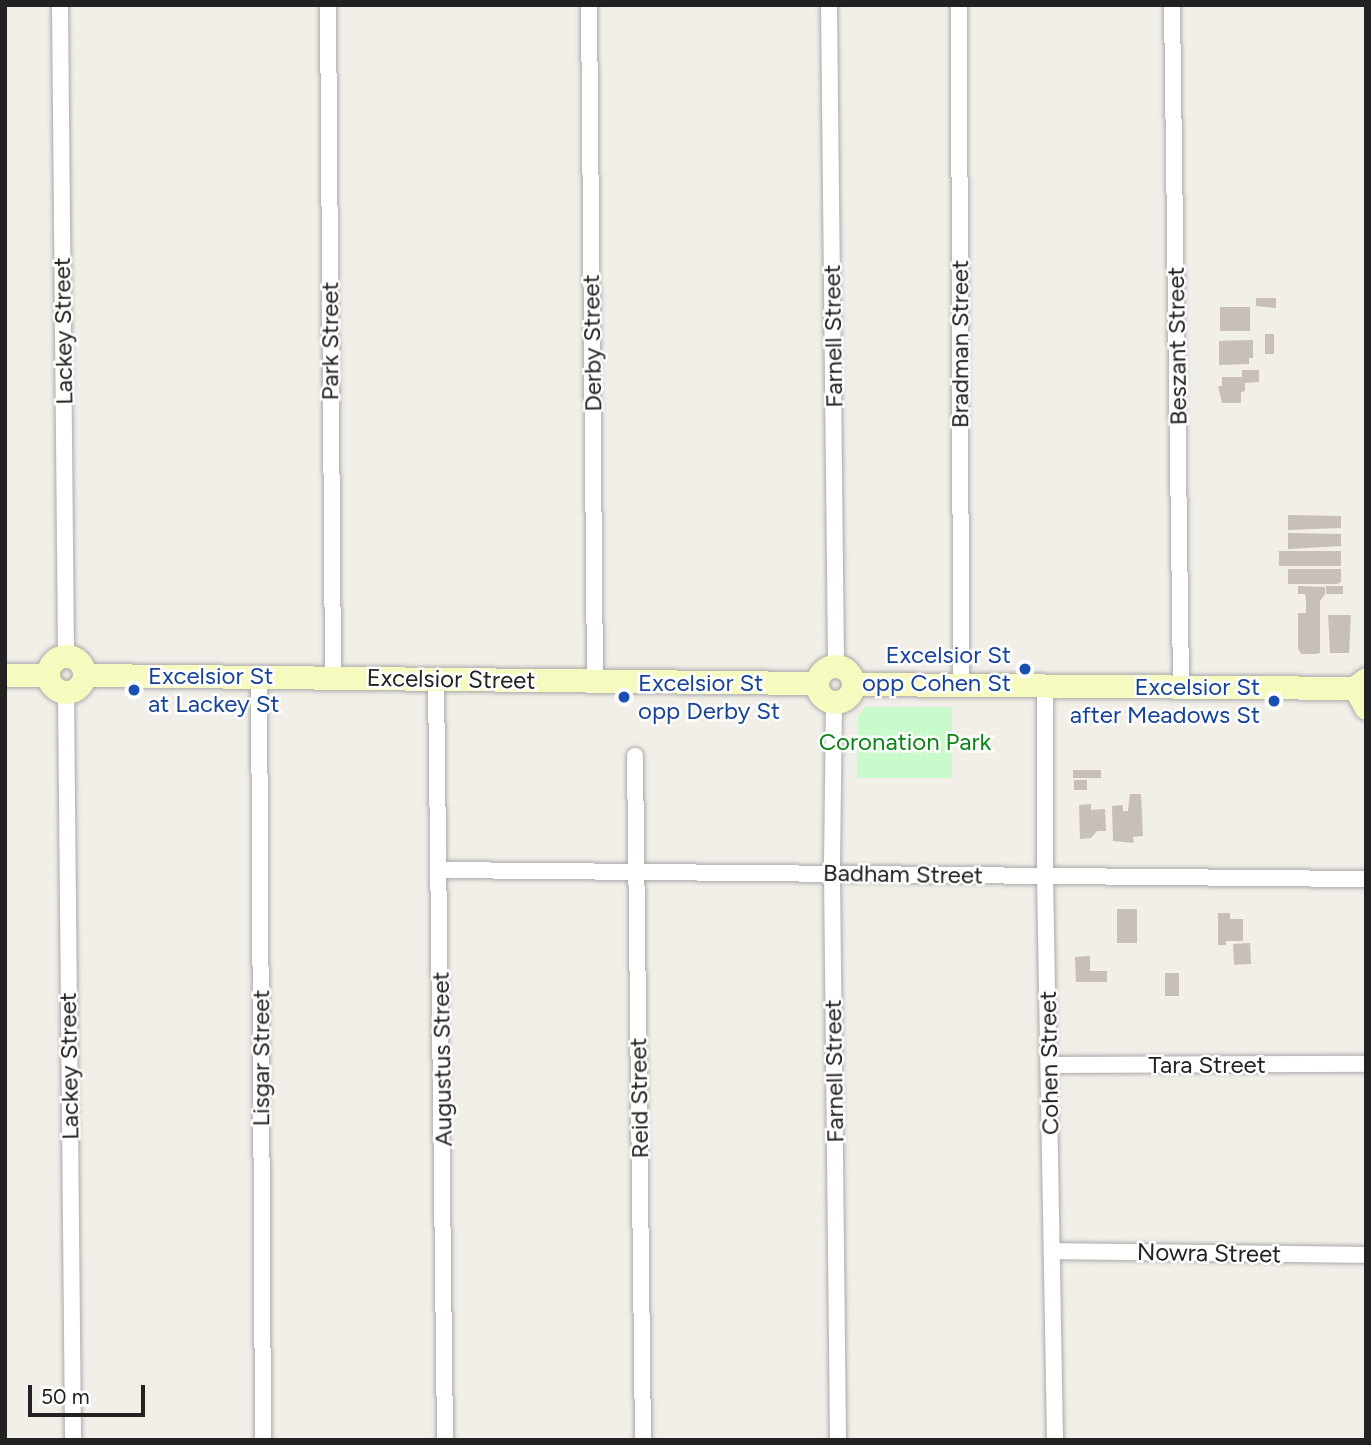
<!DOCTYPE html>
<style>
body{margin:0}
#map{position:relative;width:1371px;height:1445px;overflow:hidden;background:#f2efe9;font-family:Figtree,sans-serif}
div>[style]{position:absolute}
.park>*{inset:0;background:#c8facc}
.building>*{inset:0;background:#c7bfb8;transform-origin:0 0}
.roads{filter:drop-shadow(0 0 2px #a9a9a9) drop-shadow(0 0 2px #a9a9a9)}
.street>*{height:16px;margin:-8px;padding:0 8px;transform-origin:8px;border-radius:8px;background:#fff}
.secondary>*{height:23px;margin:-11.5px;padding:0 11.5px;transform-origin:11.5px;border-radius:11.5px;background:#f7fabf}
.secondary>.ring{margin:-11.5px;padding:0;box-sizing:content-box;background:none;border:23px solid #f7fabf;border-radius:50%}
.dots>*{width:19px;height:19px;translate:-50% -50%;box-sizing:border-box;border:4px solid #fff;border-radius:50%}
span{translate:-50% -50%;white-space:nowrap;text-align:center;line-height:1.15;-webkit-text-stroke:5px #fff;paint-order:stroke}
.street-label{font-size:24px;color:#222}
.transit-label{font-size:24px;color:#164399}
.right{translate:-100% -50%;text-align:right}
.left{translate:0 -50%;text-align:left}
.park-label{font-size:24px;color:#0c8416}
.frame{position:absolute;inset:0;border:7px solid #222;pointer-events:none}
.scale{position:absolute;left:28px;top:1385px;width:117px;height:32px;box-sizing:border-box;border:4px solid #222;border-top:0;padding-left:9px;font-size:21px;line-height:24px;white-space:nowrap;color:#222;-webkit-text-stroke:5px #fff;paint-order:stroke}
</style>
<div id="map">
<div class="park">
<i style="clip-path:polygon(866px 707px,952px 707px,952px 778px,857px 778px,858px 715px)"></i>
</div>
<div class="building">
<i style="clip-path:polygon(1256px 298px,1276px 298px,1276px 308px,1256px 306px)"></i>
<i style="left:1250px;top:307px;width:24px;height:30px;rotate:90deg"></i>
<i style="left:1265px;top:334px;width:9px;height:20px"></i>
<i style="clip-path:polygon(1249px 340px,1253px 340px,1253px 358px,1249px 358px,1249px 364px,1219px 365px,1219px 341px)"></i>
<i style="clip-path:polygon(1242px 370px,1259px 370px,1259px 382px,1245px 383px,1245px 391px,1241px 392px,1241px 403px,1222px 403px,1218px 386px,1222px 386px,1222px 377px,1242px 377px)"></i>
<i style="clip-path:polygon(1288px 515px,1341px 516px,1341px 528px,1288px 530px)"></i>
<i style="clip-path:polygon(1288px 533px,1341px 534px,1341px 546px,1288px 549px)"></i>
<i style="left:1279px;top:551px;width:62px;height:15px"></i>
<i style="clip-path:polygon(1288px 569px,1341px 569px,1341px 582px,1337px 584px,1288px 584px)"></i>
<i style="clip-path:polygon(1298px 586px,1325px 587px,1325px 594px,1320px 601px,1320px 653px,1316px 654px,1301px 654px,1298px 648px,1298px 613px,1306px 613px,1306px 600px,1305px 594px,1298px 594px)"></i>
<i style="left:1326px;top:586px;width:17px;height:8px"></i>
<i style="clip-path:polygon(1328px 615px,1351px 615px,1349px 653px,1330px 653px)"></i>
<i style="left:1073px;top:770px;width:28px;height:8px"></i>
<i style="left:1074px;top:780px;width:13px;height:10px"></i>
<i style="clip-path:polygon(1130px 794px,1141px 794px,1143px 836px,1133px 837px,1134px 843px,1113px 841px,1112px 806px,1123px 805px,1123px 811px,1128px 811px)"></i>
<i style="clip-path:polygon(1091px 804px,1091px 810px,1105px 809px,1106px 831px,1097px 831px,1091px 838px,1080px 839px,1079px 805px)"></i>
<i style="left:1117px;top:909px;width:20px;height:34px"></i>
<i style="clip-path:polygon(1218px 913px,1230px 913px,1230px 919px,1243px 919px,1243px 941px,1226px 941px,1226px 945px,1218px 945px)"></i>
<i style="left:1250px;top:943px;width:21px;height:17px;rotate:87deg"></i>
<i style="clip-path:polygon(1090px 956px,1090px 971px,1107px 971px,1107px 982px,1076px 982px,1075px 957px)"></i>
<i style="left:1165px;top:973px;width:14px;height:23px"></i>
</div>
<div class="roads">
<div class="street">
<i style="left:60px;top:5px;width:651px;rotate:89.47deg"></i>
<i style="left:328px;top:5px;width:672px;rotate:89.57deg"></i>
<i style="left:589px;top:5px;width:675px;rotate:89.49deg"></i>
<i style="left:829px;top:5px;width:661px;rotate:89.39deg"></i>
<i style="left:959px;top:5px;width:678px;rotate:89.83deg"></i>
<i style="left:1172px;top:5px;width:681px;rotate:89.24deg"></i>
<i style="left:259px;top:677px;width:763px;rotate:89.7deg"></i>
<i style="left:436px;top:679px;width:761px;rotate:89.32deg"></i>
<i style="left:1045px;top:686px;width:190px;rotate:90deg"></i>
<i style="left:1045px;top:876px;width:564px;rotate:88.98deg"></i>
<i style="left:66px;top:693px;width:747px;rotate:89.46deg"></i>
<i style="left:834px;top:702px;width:172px;rotate:90.7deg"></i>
<i style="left:832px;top:874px;width:566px;rotate:89.39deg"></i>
<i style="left:635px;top:756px;width:684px;rotate:89.33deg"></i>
<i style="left:440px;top:870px;width:926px;rotate:0.56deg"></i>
<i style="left:1049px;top:1065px;width:317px;rotate:-0.2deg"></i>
<i style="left:1052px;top:1251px;width:314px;rotate:0.7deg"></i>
</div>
<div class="secondary">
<i class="ring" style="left:48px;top:656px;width:13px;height:13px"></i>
<i class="ring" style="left:817px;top:666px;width:13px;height:13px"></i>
<i style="left:5px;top:675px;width:43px"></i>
<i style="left:85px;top:675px;width:732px;rotate:0.63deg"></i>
<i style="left:1366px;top:679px;width:10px;rotate:143deg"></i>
<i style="left:1358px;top:685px;width:7px;rotate:98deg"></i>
<i style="left:1357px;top:692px;width:18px;rotate:61deg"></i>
<i style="left:853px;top:684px;width:504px;rotate:0.45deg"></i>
</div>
</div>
<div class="dots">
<i style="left:1025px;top:669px;background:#1a4fb4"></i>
<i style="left:134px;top:690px;background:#1a4fb4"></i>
<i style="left:624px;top:697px;background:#1a4fb4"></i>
<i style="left:1274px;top:701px;background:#1a4fb4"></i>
</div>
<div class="street-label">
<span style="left:63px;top:331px;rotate:-91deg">Lackey Street</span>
<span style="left:833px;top:336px;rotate:-91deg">Farnell Street</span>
<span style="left:330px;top:341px;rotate:-90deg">Park Street</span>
<span style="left:592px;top:343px;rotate:-91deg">Derby Street</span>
<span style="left:960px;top:344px;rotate:-90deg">Bradman Street</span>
<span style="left:1177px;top:346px;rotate:-91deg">Beszant Street</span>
<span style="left:451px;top:679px;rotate:1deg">Excelsior Street</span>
<span style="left:903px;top:874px;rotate:1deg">Badham Street</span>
<span style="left:261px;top:1058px;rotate:-90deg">Lisgar Street</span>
<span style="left:442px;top:1059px;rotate:-91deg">Augustus Street</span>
<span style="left:1049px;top:1063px;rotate:-91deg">Cohen Street</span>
<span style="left:1207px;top:1065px">Tara Street</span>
<span style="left:69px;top:1066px;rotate:-91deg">Lackey Street</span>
<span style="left:834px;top:1071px;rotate:-91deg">Farnell Street</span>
<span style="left:639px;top:1098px;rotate:-91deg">Reid Street</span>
<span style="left:1209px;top:1253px;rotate:1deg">Nowra Street</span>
</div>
<div class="transit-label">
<span class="right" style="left:1011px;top:669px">Excelsior St<br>opp Cohen St</span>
<span class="left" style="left:148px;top:690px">Excelsior St<br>at Lackey St</span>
<span class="left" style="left:638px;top:697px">Excelsior St<br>opp Derby St</span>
<span class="right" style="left:1260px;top:701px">Excelsior St<br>after Meadows St</span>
</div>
<div class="park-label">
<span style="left:905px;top:742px">Coronation Park</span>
</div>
<div class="frame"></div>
<div class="scale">50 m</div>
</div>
